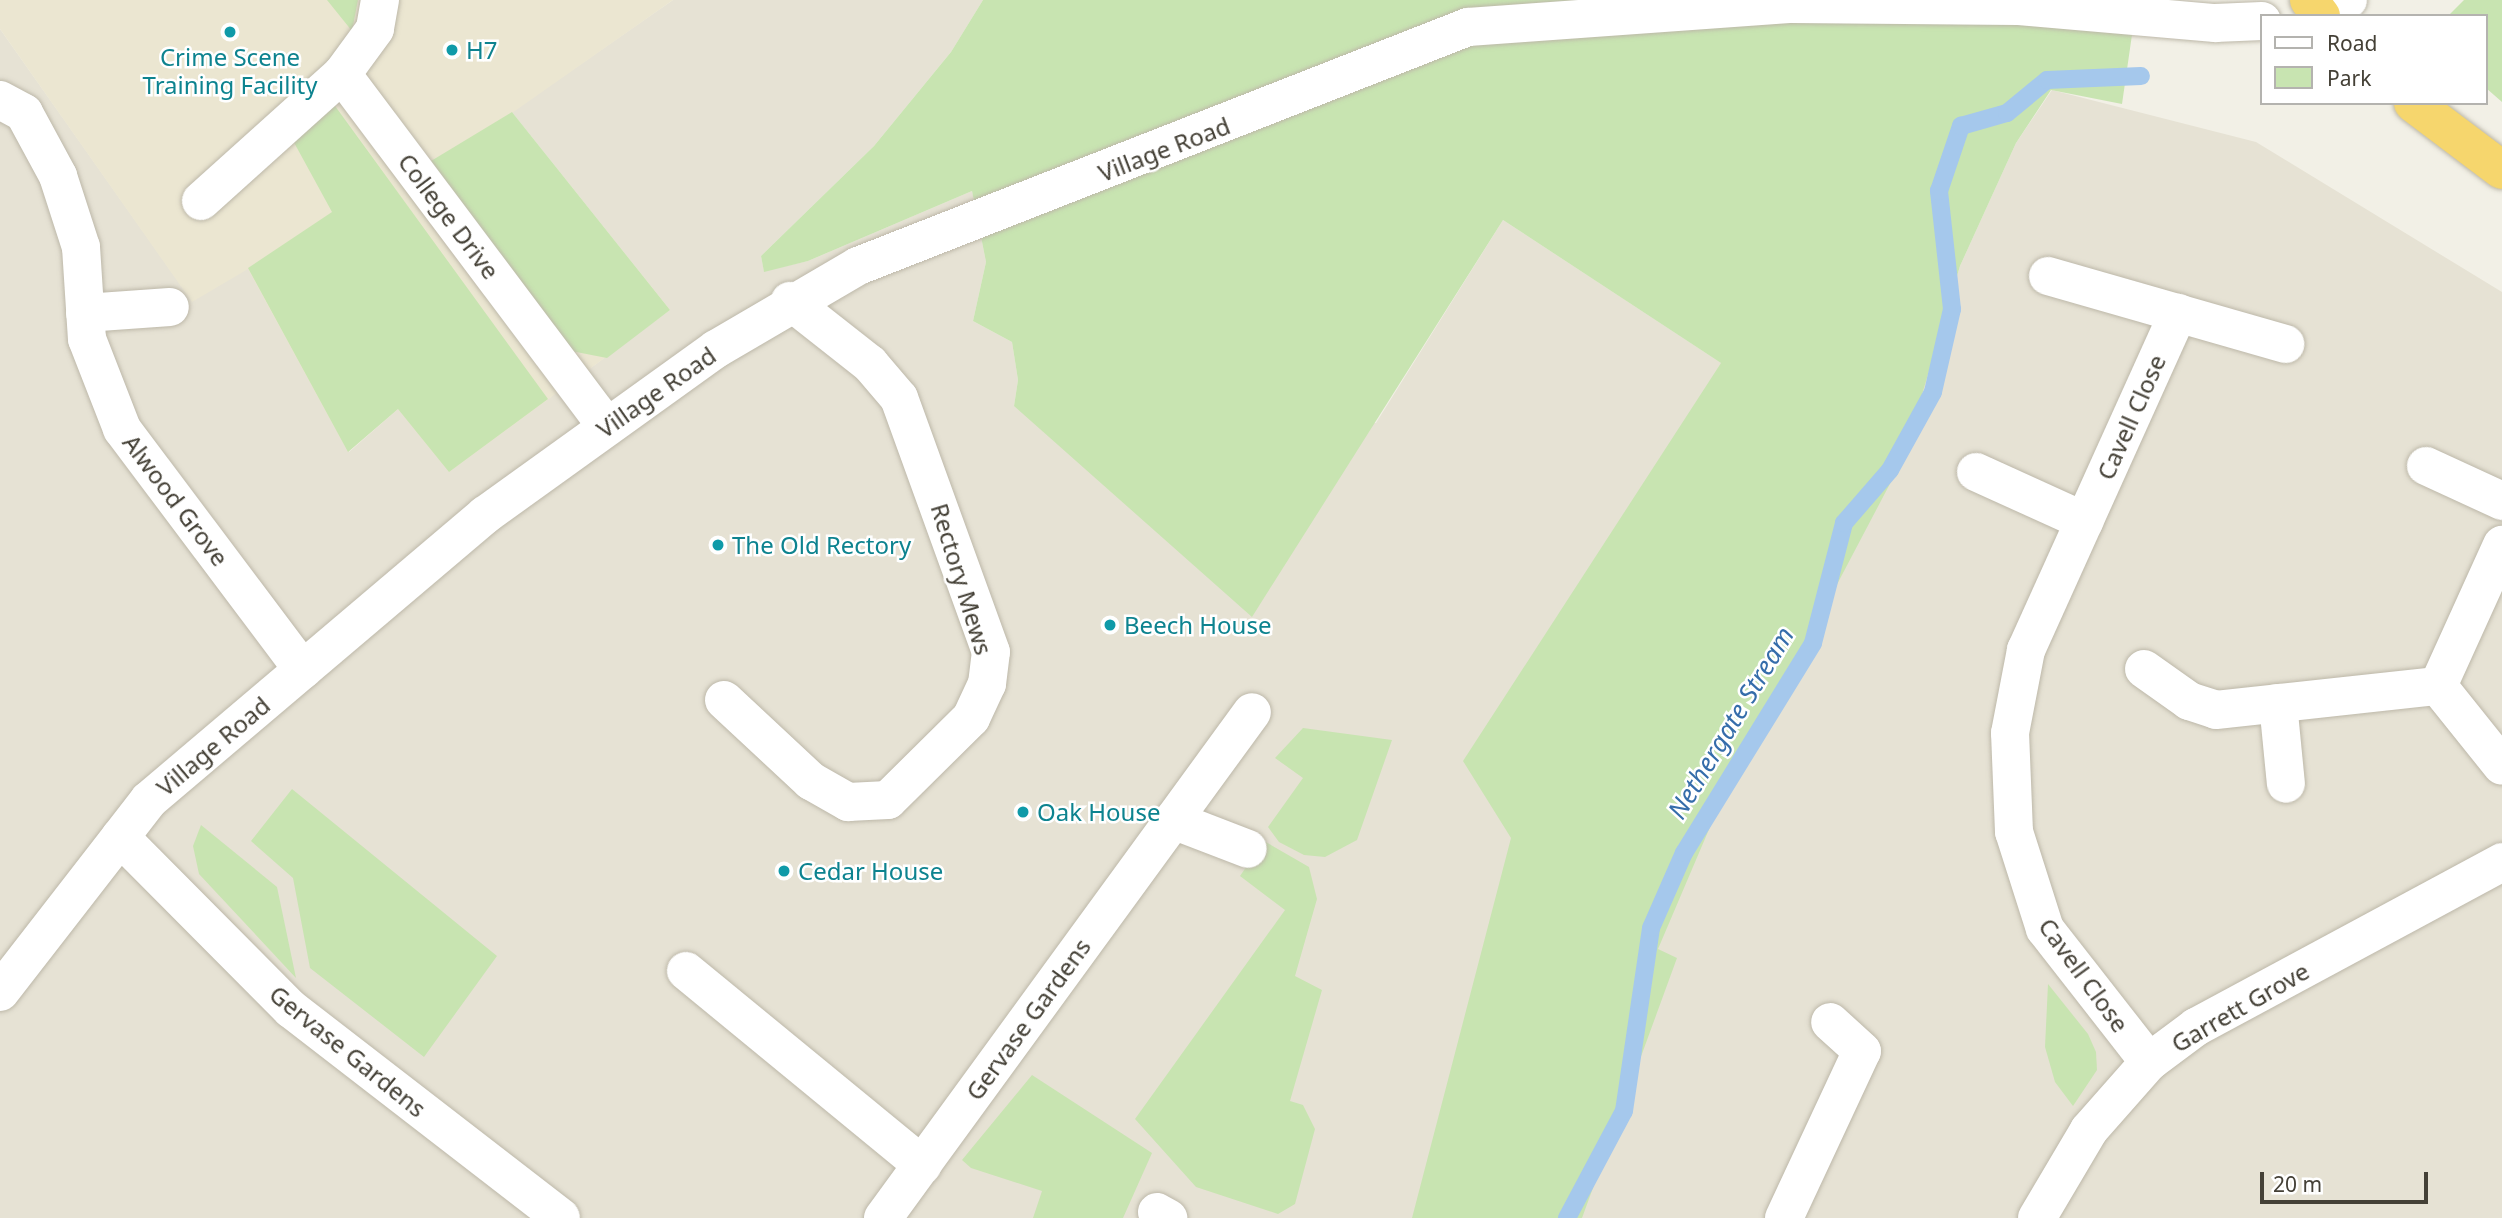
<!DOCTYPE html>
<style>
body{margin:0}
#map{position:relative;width:2502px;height:1218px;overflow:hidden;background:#f2f0e6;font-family:"Noto Sans",sans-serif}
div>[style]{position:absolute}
.residential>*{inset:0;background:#e6e2d4}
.education>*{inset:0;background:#ebe6d1}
.green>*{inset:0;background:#c8e4b1}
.stream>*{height:18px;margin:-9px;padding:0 9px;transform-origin:9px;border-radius:9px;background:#a5c8ec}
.roads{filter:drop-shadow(0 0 2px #bdb8a9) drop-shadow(0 0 2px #bdb8a9)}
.minor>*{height:38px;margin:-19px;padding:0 19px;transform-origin:19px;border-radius:19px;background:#fff}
.highway>*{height:38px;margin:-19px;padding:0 19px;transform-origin:19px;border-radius:19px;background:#f6d66d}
.dots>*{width:19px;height:19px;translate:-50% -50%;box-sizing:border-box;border:4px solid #fff;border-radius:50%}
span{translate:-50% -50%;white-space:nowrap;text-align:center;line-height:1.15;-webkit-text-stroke:5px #fff;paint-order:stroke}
.culture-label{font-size:24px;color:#0d838f}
.left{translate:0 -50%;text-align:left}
.street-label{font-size:24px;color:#444036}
.water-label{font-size:26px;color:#356daa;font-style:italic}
.legend{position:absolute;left:2260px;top:14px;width:228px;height:91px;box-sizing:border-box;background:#fff;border:2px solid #b4b3af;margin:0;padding:9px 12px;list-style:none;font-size:21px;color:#444036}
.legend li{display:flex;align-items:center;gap:14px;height:35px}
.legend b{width:35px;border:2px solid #b4b3af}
.scale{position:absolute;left:2260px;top:1172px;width:168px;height:32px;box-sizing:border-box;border:4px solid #444036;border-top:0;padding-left:9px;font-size:21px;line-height:24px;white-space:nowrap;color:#444036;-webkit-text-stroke:5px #fff;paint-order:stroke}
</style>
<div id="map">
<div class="residential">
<i style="clip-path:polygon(673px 0,983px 0,951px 52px,874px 146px,761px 256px,764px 271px,808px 261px,972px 191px,986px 262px,973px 321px,1012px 342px,1018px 380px,1014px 406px,1376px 423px,1503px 220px,1738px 374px,1902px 459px,1960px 266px,2016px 143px,2052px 90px,2256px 142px,2502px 292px,2502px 1218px,0 1218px,0 29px,192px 301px,248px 268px,349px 452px,398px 409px,548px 399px,670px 310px,512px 112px)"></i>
</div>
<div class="education">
<i style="clip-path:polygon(0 0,673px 0,512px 113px,670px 310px,449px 472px,398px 409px,348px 452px,248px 269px,192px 302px,0 29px)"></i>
</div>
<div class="green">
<i style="clip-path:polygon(327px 0,358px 0,352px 31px)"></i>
<i style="clip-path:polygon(983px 0,2137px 0,2122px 104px,2051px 90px,2016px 143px,1960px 266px,1903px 459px,1713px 820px,1658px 949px,1677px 958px,1582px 1218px,1412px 1218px,1511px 838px,1463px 761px,1721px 363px,1503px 220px,1252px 617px,1014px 406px,1018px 380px,1012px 342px,973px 321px,986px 262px,972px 191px,808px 261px,764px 272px,761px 256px,874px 146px,951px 52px)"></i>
<i style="clip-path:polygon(2464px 0,2502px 0,2502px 102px,2486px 88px,2486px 16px,2448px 16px)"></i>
<i style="clip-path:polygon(330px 99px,548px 399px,449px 472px,398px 409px,348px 452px,248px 268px,332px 212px,291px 137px)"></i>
<i style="clip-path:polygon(512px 112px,670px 310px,607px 358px,571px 351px,431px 161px)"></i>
<i style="clip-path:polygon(1303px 728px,1392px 740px,1357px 840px,1325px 857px,1304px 855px,1279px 842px,1268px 827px,1303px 778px,1275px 758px)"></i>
<i style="clip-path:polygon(292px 789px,497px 956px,424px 1057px,310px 968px,293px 878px,251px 841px)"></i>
<i style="clip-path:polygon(201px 825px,277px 887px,296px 978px,199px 874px,193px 846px)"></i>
<i style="clip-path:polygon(1264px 841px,1309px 867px,1317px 899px,1295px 976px,1322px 990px,1290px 1101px,1303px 1105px,1315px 1129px,1295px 1204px,1278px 1214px,1196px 1187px,1135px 1119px,1285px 910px,1240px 876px)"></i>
<i style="clip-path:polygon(2048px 984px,2088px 1034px,2096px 1052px,2097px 1070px,2073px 1106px,2055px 1082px,2045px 1047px)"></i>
<i style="clip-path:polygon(1032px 1075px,1152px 1153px,1123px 1218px,1033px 1218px,1042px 1191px,971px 1168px,962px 1160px)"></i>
</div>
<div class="stream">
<i style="left:1567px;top:1218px;width:121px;rotate:-62deg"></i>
<i style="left:1624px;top:1111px;width:185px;rotate:-81.6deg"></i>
<i style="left:1651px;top:928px;width:82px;rotate:-66.3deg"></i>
<i style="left:1684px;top:853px;width:246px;rotate:-58.4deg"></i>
<i style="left:1813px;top:643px;width:124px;rotate:-75.5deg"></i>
<i style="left:1844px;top:523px;width:70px;rotate:-49deg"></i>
<i style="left:1890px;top:470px;width:89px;rotate:-61.1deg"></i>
<i style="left:1933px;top:392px;width:85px;rotate:-77.1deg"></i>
<i style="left:1952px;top:309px;width:119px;rotate:-96.3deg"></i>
<i style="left:1939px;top:191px;width:69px;rotate:-71.3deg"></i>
<i style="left:1961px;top:126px;width:48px;rotate:-15.8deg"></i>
<i style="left:2007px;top:113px;width:52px;rotate:-39.5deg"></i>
<i style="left:2047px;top:80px;width:94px;rotate:-2.4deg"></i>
</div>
<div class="roads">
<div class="minor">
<i style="left:380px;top:0;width:29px;rotate:100deg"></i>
<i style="left:375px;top:29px;width:56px;rotate:126.3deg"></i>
<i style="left:342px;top:74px;width:441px;rotate:53.1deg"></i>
<i style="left:2325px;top:16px;width:28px;rotate:-35deg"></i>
<i style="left:0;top:100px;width:27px;rotate:28deg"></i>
<i style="left:24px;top:113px;width:72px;rotate:61.6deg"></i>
<i style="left:58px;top:176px;width:75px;rotate:72.1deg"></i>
<i style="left:81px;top:247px;width:92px;rotate:86.3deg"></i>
<i style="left:87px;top:339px;width:97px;rotate:68.7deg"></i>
<i style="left:122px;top:429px;width:301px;rotate:53.1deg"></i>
<i style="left:201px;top:201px;width:190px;rotate:-42deg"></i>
<i style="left:2048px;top:276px;width:247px;rotate:16deg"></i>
<i style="left:85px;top:313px;width:85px;rotate:-4deg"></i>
<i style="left:2426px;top:466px;width:84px;rotate:24.7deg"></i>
<i style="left:1976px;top:472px;width:119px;rotate:24.4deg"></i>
<i style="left:2144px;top:669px;width:55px;rotate:35.4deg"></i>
<i style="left:2189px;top:701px;width:28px;rotate:18deg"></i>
<i style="left:2216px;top:710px;width:223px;rotate:-6.2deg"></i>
<i style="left:2438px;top:686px;width:155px;rotate:-65.6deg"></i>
<i style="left:2438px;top:686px;width:102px;rotate:51.3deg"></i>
<i style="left:724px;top:700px;width:119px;rotate:43deg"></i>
<i style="left:811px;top:781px;width:43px;rotate:29.6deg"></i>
<i style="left:848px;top:802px;width:40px;rotate:-2.9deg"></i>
<i style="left:888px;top:800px;width:117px;rotate:-44.7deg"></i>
<i style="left:971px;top:718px;width:38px;rotate:-65deg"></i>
<i style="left:987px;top:684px;width:32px;rotate:-83deg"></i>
<i style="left:991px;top:652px;width:270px;rotate:-109.9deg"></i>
<i style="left:899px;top:398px;width:45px;rotate:-130.5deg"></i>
<i style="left:870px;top:364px;width:102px;rotate:-141.8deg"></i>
<i style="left:2278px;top:703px;width:81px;rotate:84.4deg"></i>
<i style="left:1173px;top:820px;width:80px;rotate:21.1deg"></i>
<i style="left:120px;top:837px;width:243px;rotate:45.2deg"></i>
<i style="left:291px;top:1009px;width:341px;rotate:37.7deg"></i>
<i style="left:686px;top:971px;width:306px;rotate:39.4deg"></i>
<i style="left:0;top:992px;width:243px;rotate:-52.2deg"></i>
<i style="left:149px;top:800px;width:441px;rotate:-40.3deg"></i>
<i style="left:485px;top:515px;width:284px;rotate:-35.7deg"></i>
<i style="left:716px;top:349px;width:164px;rotate:-30.3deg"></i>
<i style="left:858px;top:266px;width:655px;rotate:-21.4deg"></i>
<i style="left:1468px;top:27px;width:325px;rotate:-4.1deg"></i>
<i style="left:1792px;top:4px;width:227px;rotate:0.5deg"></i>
<i style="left:2019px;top:6px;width:197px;rotate:5deg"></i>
<i style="left:2215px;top:23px;width:47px;rotate:-2.4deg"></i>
<i style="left:2149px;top:1062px;width:169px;rotate:-128deg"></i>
<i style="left:2045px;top:929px;width:102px;rotate:-107.7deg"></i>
<i style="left:2014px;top:832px;width:99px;rotate:-92.3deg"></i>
<i style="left:2010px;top:733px;width:85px;rotate:-79.1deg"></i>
<i style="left:2026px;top:650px;width:370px;rotate:-65.7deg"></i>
<i style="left:1157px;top:1212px;width:13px;rotate:29deg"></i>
<i style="left:883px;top:1218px;width:626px;rotate:-53.9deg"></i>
<i style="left:1784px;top:1218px;width:184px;rotate:-65deg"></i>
<i style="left:1862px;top:1051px;width:43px;rotate:-137.8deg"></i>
<i style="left:2037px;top:1218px;width:102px;rotate:-59.4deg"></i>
<i style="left:2089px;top:1130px;width:91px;rotate:-48.6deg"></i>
<i style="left:2149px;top:1062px;width:59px;rotate:-36.7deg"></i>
<i style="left:2196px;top:1027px;width:348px;rotate:-28.3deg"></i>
</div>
<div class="highway">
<i style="left:2309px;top:0;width:20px;rotate:53deg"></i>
<i style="left:2413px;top:103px;width:111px;rotate:37deg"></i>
</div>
</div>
<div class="dots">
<i style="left:230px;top:32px;background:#0f9aa8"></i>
<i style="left:452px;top:50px;background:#0f9aa8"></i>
<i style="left:718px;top:545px;background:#0f9aa8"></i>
<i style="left:1110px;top:625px;background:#0f9aa8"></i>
<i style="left:1023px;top:812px;background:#0f9aa8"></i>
<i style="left:784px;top:871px;background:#0f9aa8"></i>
</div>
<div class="culture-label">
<span class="left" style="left:466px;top:50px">H7</span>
<span style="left:230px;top:71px">Crime Scene<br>Training Facility</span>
<span class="left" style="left:732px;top:545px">The Old Rectory</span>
<span class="left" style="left:1124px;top:625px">Beech House</span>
<span class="left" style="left:1037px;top:812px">Oak House</span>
<span class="left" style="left:798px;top:871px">Cedar House</span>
</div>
<div class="street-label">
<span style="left:1164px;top:149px;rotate:-21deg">Village Road</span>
<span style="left:449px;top:216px;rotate:53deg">College Drive</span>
<span style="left:656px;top:392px;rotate:-35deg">Village Road</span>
<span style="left:2131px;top:417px;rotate:-66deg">Cavell Close</span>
<span style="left:176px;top:500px;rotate:53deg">Alwood Grove</span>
<span style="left:962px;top:579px;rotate:73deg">Rectory Mews</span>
<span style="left:213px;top:746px;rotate:-40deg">Village Road</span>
<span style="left:2084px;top:975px;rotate:54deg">Cavell Close</span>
<span style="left:2240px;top:1007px;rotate:-30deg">Garrett Grove</span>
<span style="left:1028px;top:1019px;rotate:-54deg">Gervase Gardens</span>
<span style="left:348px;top:1051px;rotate:39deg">Gervase Gardens</span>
</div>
<div class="water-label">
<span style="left:1731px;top:723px;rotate:-59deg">Nethergate Stream</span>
</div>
<ul class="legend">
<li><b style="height:9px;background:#fff"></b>Road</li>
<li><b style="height:19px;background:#c8e4b1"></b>Park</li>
</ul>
<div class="scale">20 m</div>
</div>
